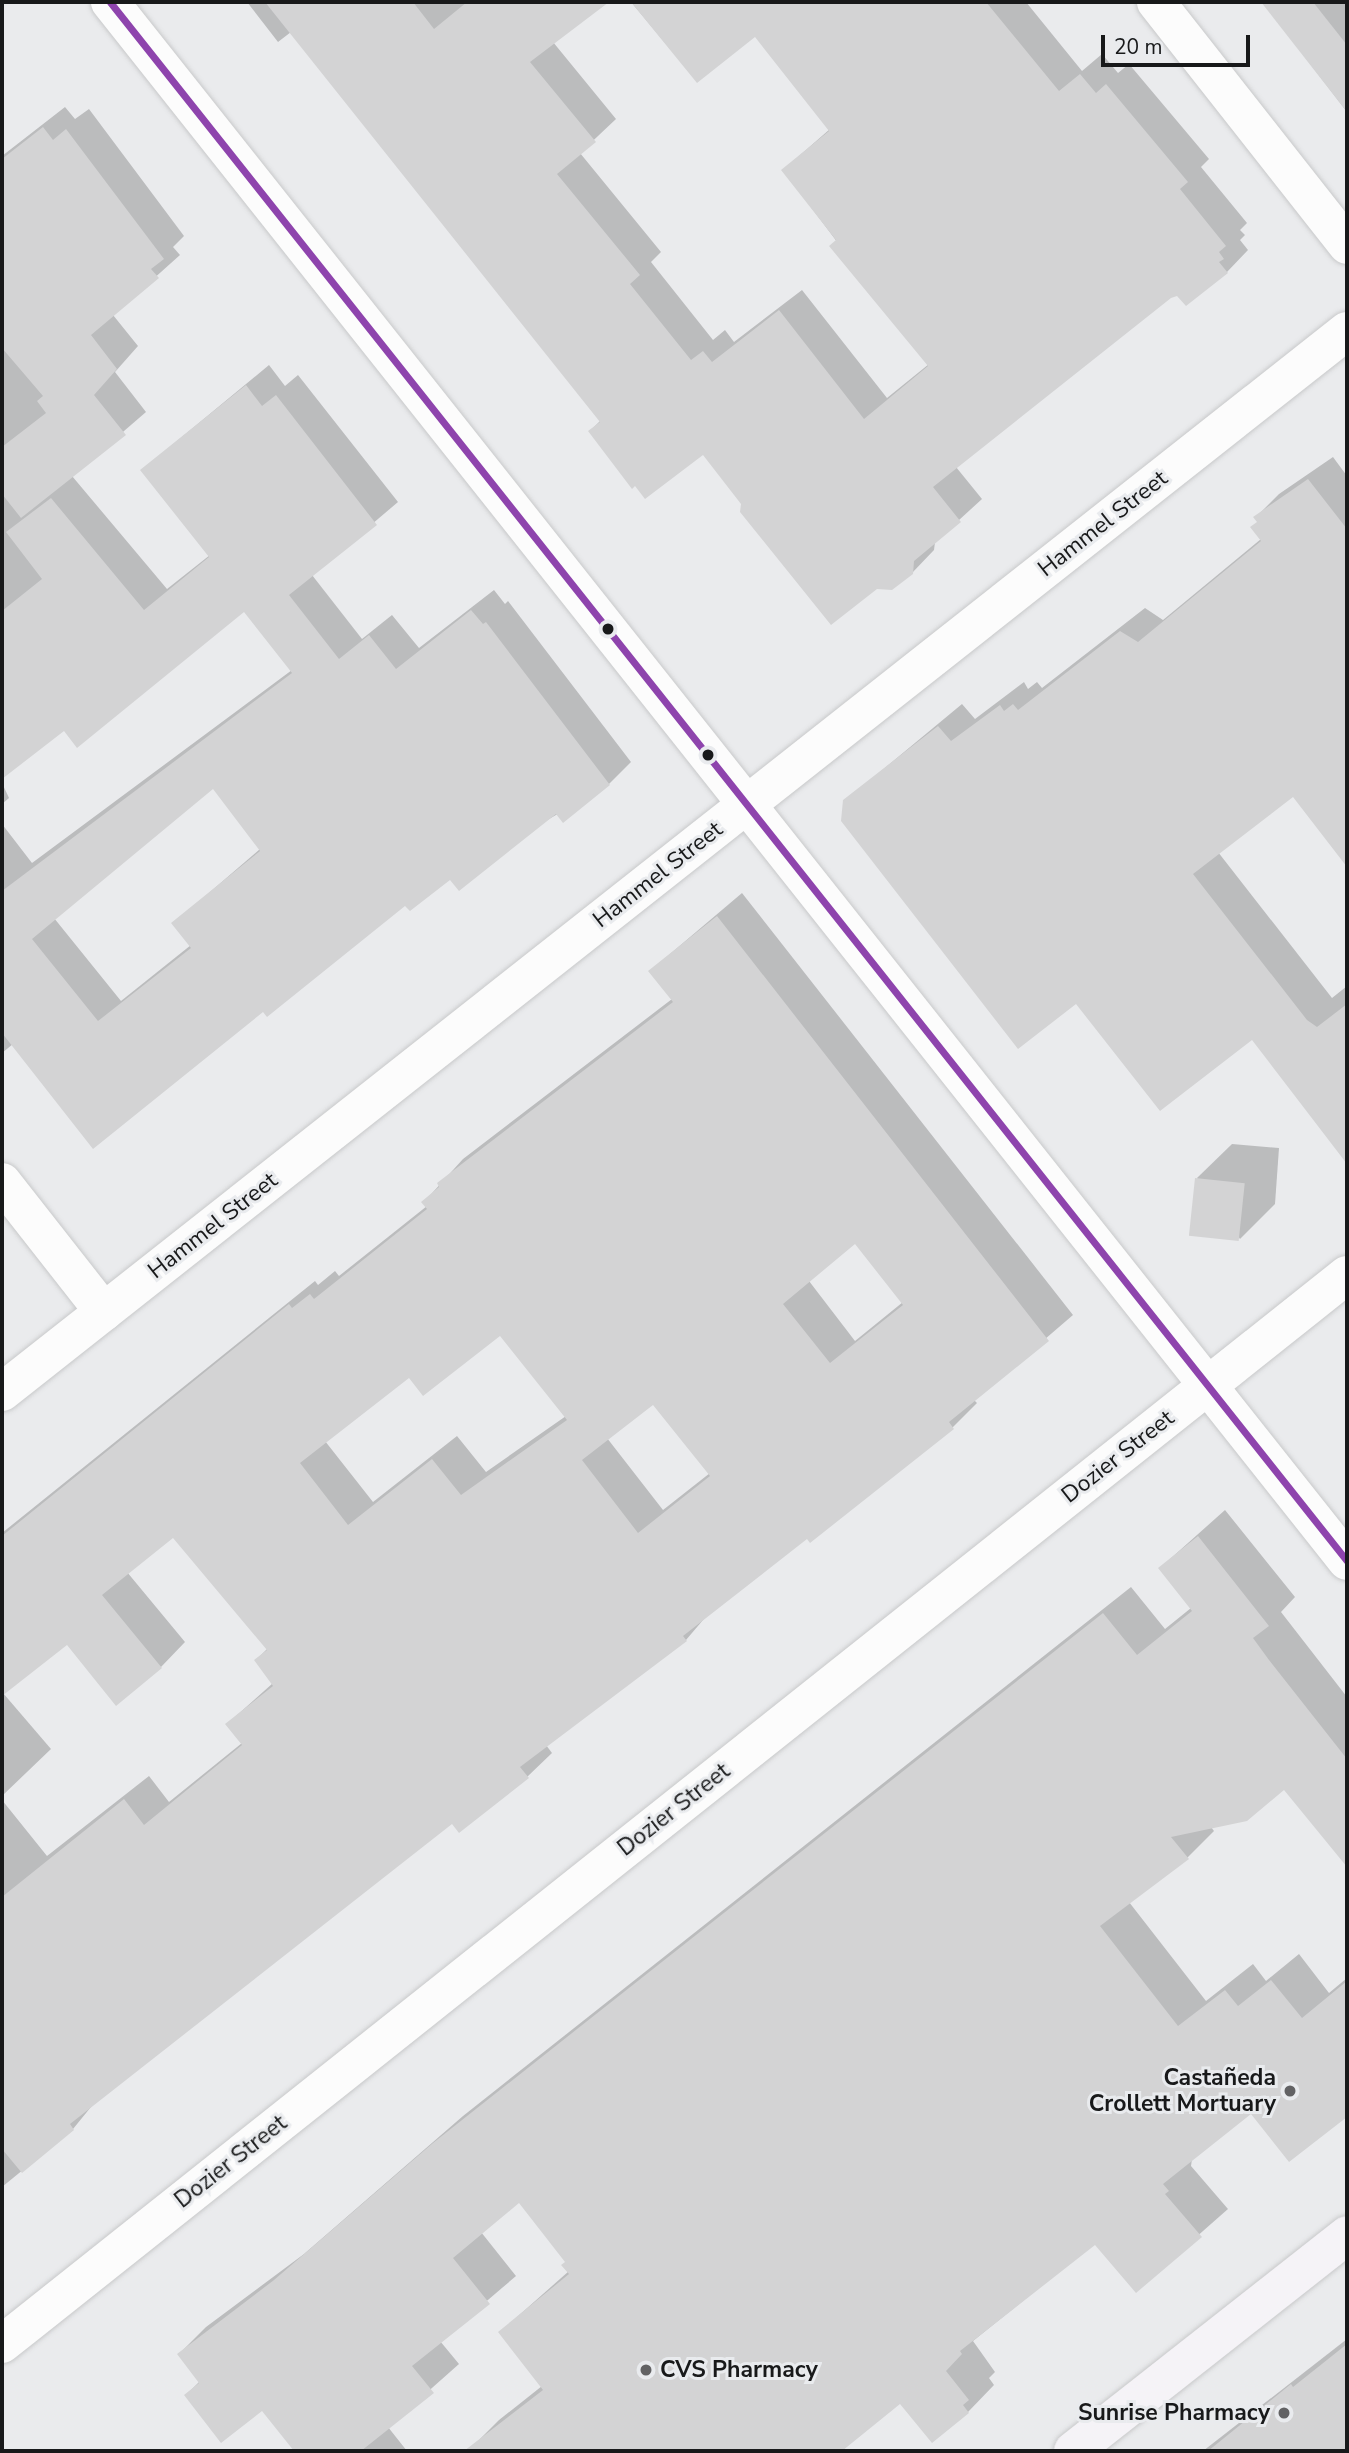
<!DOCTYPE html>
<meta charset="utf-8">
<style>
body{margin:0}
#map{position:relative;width:1349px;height:2453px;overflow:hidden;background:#eaebed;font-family:"Nunito Sans",sans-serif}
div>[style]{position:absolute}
.shadow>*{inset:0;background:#0003}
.building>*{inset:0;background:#d3d3d4;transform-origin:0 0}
.roads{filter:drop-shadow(0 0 2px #c8c9ca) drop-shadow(0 0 2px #c8c9ca)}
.minor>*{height:38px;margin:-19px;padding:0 19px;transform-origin:19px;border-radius:19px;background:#fcfcfc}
.major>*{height:38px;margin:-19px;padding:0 19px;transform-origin:19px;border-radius:19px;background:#f5f3f7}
.bus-1>*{height:7px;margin:-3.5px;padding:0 3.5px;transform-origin:3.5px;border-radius:3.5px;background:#8e44ad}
.dots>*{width:19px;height:19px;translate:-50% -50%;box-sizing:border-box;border:4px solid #e9ebee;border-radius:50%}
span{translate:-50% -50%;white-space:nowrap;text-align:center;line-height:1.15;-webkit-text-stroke:6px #e9ebee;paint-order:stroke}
.street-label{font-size:23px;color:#18191a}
.poi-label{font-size:23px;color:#18191a;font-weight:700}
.right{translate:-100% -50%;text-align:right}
.left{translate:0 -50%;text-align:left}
.frame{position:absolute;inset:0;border:4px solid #18191a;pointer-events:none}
.scale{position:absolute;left:1101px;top:35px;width:149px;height:32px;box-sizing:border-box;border:4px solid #18191a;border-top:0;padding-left:9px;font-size:21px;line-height:24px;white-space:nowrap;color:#18191a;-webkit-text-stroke:5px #e9ebee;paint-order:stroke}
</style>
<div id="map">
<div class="shadow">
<i style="clip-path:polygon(247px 2px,606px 2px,553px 42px,616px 119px,580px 153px,661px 252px,651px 262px,713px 340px,725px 330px,734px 342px,802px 290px,887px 398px,929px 364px,783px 170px,830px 129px,756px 34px,697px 81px,631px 2px,1026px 2px,1082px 71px,1102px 54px,1118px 73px,1129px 64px,1209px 159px,1201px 167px,1247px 223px,1240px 230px,1245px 235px,1240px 240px,1248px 250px,1227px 272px,1171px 297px,956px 467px,982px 499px,935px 542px,934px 550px,912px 573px,742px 504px,704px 453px,590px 431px,601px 420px,291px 32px,278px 42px)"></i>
<i style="clip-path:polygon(1263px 2px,1347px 2px,1347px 112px)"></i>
<i style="clip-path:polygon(evenodd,65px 107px,75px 119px,89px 109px,184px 236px,173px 247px,180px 255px,113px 315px,138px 346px,115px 372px,146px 412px,72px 476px,167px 589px,210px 555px,142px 470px,269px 365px,285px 386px,298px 375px,398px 502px,312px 575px,362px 639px,392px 615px,419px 648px,494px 590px,505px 604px,508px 601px,631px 762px,609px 784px,405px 903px,264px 1009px,13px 1044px,2px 1053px,2px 824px,32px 863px,292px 670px,244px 609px,64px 728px,2px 777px,2px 156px,65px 107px,214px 787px,260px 849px,174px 923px,191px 945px,121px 1001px,54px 918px,214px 787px)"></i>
<i style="clip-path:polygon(1333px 457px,1347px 476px,1347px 866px,1293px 795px,1218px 852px,1332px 998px,1347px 986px,1347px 1127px,1331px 1140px,1252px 1037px,1077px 1002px,845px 801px,962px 704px,975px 719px,1024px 682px,1028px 689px,1037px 682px,1042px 688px,1145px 608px,1163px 620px,1261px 539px,1256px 517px,1279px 494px)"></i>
<i style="clip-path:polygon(2px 783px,9px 798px,2px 804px)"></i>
<i style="clip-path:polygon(evenodd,742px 893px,1073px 1315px,974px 1400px,977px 1403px,953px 1427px,810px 1540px,807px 1536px,709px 1613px,686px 1640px,546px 1745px,552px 1753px,527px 1777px,452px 1822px,95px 2102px,73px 2129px,2px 2187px,2px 1800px,47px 1856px,149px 1776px,169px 1802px,242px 1743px,227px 1724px,273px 1683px,256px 1660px,268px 1648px,173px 1536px,127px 1572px,185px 1642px,161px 1667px,67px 1643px,3px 1693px,51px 1749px,2px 1796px,2px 1533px,315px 1281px,318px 1285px,335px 1271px,339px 1276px,427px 1206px,424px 1202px,463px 1159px,672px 999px,650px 971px,742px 893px,856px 1242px,903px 1302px,855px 1341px,809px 1281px,856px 1242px,742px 893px,501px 1333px,566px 1416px,486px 1472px,457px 1436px,373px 1502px,325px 1441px,409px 1375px,501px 1333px,742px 893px,653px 1402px,710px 1473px,663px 1510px,607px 1438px,653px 1402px)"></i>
<i style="clip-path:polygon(1232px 1144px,1279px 1148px,1275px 1204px,1240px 1239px,1197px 1178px)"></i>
<i style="clip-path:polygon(1225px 1510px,1295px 1597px,1281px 1612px,1347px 1697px,1347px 1854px,1285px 1788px,1211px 1827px,1214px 1831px,1187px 1858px,1129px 1902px,1206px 2001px,1253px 1964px,1266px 1981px,1299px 1954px,1329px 1993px,1347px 1978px,1347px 2115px,1290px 2160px,1251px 2111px,1192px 2159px,1191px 2166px,1228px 2209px,1136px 2290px,1096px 2242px,973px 2341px,995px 2372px,989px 2378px,994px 2385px,968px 2412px,901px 2401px,840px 2451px,476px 2451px,472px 2447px,499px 2420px,542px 2386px,500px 2332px,569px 2271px,567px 2261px,519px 2200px,481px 2232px,516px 2276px,440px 2341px,459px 2364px,388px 2427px,407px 2451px,296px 2451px,263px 2408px,186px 2395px,200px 2381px,179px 2354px,206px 2327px,304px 2254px,463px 2116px,1131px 1587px,1165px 1629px,1191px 1608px,1160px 1568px)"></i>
<i style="clip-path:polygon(1347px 2339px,1347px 2451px,1203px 2451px)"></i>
</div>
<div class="building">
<i style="clip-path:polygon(265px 2px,413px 2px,434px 29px,467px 2px,609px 2px,530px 62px,596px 142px,557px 174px,640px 275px,630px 284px,691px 360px,703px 351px,712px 362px,779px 310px,864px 419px,928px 366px,829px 246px,836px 240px,781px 170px,829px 131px,755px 37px,697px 83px,631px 2px,986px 2px,1059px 91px,1080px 74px,1096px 93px,1106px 84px,1188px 182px,1180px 189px,1226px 246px,1219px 252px,1224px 259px,1219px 262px,1228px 273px,1186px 306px,1177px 296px,1171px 298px,933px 487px,961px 522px,914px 561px,913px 574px,892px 590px,877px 589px,831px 625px,740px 512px,741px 504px,703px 455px,645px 499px,635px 486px,632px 489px,588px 431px,600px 422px)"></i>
<i style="clip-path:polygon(1261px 2px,1313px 2px,1347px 45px,1347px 112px)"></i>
<i style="clip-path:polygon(43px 127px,53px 140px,66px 129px,164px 259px,151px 269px,159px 278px,91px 335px,117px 369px,94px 395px,126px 435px,21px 518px,2px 494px,2px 447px,46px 413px,37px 401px,43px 396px,2px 348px,2px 159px)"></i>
<i style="clip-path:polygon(evenodd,246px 385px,262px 406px,276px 395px,377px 525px,289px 595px,339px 659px,369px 635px,396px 669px,471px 610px,483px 624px,486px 622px,610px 785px,563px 823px,556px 814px,459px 891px,450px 880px,410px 911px,405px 906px,267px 1017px,263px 1012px,93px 1149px,2px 1033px,2px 891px,292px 673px,244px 612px,77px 748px,64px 731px,2px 779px,2px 611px,42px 579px,6px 532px,51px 498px,144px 610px,209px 557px,140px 470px,246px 385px,213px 789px,260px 851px,171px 923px,191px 948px,98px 1021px,32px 939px,213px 789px)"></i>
<i style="clip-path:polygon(1308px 479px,1347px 529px,1347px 867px,1293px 797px,1193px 874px,1307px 1020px,1317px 1027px,1347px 1004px,1347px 1164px,1252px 1040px,1160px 1111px,1076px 1004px,1018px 1049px,841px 821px,843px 800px,938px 726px,951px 741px,1000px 705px,1004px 711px,1013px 704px,1018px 710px,1120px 631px,1138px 642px,1261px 541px,1250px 527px,1257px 522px,1253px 517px)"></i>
<i style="clip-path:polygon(evenodd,717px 916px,1049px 1341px,949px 1422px,954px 1429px,810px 1543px,807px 1539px,683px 1636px,687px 1641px,520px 1767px,529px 1778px,459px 1833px,452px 1824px,70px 2124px,74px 2130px,22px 2173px,2px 2149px,2px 1897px,124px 1799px,144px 1825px,242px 1745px,225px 1724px,273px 1686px,254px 1660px,267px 1650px,173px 1538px,102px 1595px,162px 1668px,116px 1706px,67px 1645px,2px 1696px,2px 1536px,289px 1304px,292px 1308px,310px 1294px,314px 1299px,427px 1209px,421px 1202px,439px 1187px,437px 1183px,673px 1002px,648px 971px,717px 916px,855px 1244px,903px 1305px,830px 1363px,783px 1304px,855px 1244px,717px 916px,500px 1336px,567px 1420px,461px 1495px,432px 1459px,348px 1525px,300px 1463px,409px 1378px,423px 1396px,500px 1336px,717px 916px,653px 1405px,710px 1476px,638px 1533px,582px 1460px,653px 1405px)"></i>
<i style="left:1195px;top:1178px;width:50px;height:58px;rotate:6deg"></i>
<i style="clip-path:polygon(1198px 1536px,1269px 1626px,1253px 1638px,1269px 1660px,1347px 1759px,1347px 1867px,1284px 1790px,1247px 1821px,1171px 1837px,1189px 1859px,1100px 1926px,1178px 2026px,1225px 1990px,1238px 2006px,1271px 1980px,1302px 2018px,1347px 1981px,1347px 2117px,1289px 2162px,1251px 2114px,1163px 2184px,1169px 2191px,1165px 2194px,1202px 2237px,1136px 2293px,1095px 2245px,960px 2351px,962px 2354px,946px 2371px,969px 2400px,963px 2405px,969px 2413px,932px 2443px,900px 2404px,842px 2451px,464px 2451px,543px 2390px,498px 2332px,569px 2274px,561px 2265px,565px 2262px,519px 2203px,453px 2258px,490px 2304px,412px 2366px,434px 2393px,361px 2451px,294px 2451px,262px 2411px,221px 2443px,184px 2395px,199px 2383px,177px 2354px,274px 2280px,433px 2143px,1103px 1613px,1137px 1655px,1192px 1611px,1158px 1568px)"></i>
<i style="clip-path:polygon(1347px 2344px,1347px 2451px,1208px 2451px,1291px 2384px,1293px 2387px)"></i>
</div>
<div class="roads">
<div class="minor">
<i style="left:110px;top:2px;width:1990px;rotate:51.57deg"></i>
<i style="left:1156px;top:2px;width:309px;rotate:51.8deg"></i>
<i style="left:2px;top:1182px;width:165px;rotate:51.9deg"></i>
<i style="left:2px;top:1392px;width:1713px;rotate:-38.27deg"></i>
<i style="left:2px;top:2344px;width:1718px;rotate:-38.48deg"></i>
</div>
<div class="major">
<i style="left:1073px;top:2451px;width:349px;rotate:-38.2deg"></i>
</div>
</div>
<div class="bus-1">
<i style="left:110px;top:2px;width:1990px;rotate:51.57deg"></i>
</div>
<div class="dots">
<i style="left:608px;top:629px;background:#18191a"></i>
<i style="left:708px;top:755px;background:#18191a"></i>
<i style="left:1290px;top:2091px;background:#626264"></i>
<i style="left:646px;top:2370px;background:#626264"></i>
<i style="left:1284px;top:2413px;background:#626264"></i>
</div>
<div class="street-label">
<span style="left:1103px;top:524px;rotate:-38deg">Hammel Street</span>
<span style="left:658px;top:875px;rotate:-38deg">Hammel Street</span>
<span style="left:213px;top:1226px;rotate:-38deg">Hammel Street</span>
<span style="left:1118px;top:1457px;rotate:-38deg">Dozier Street</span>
<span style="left:674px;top:1810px;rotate:-38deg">Dozier Street</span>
<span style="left:231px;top:2162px;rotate:-38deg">Dozier Street</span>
</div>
<div class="poi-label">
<span class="right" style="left:1276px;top:2091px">Castañeda<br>Crollett Mortuary</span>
<span class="left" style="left:660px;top:2370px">CVS Pharmacy</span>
<span class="right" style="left:1270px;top:2413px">Sunrise Pharmacy</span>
</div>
<div class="frame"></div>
<div class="scale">20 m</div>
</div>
